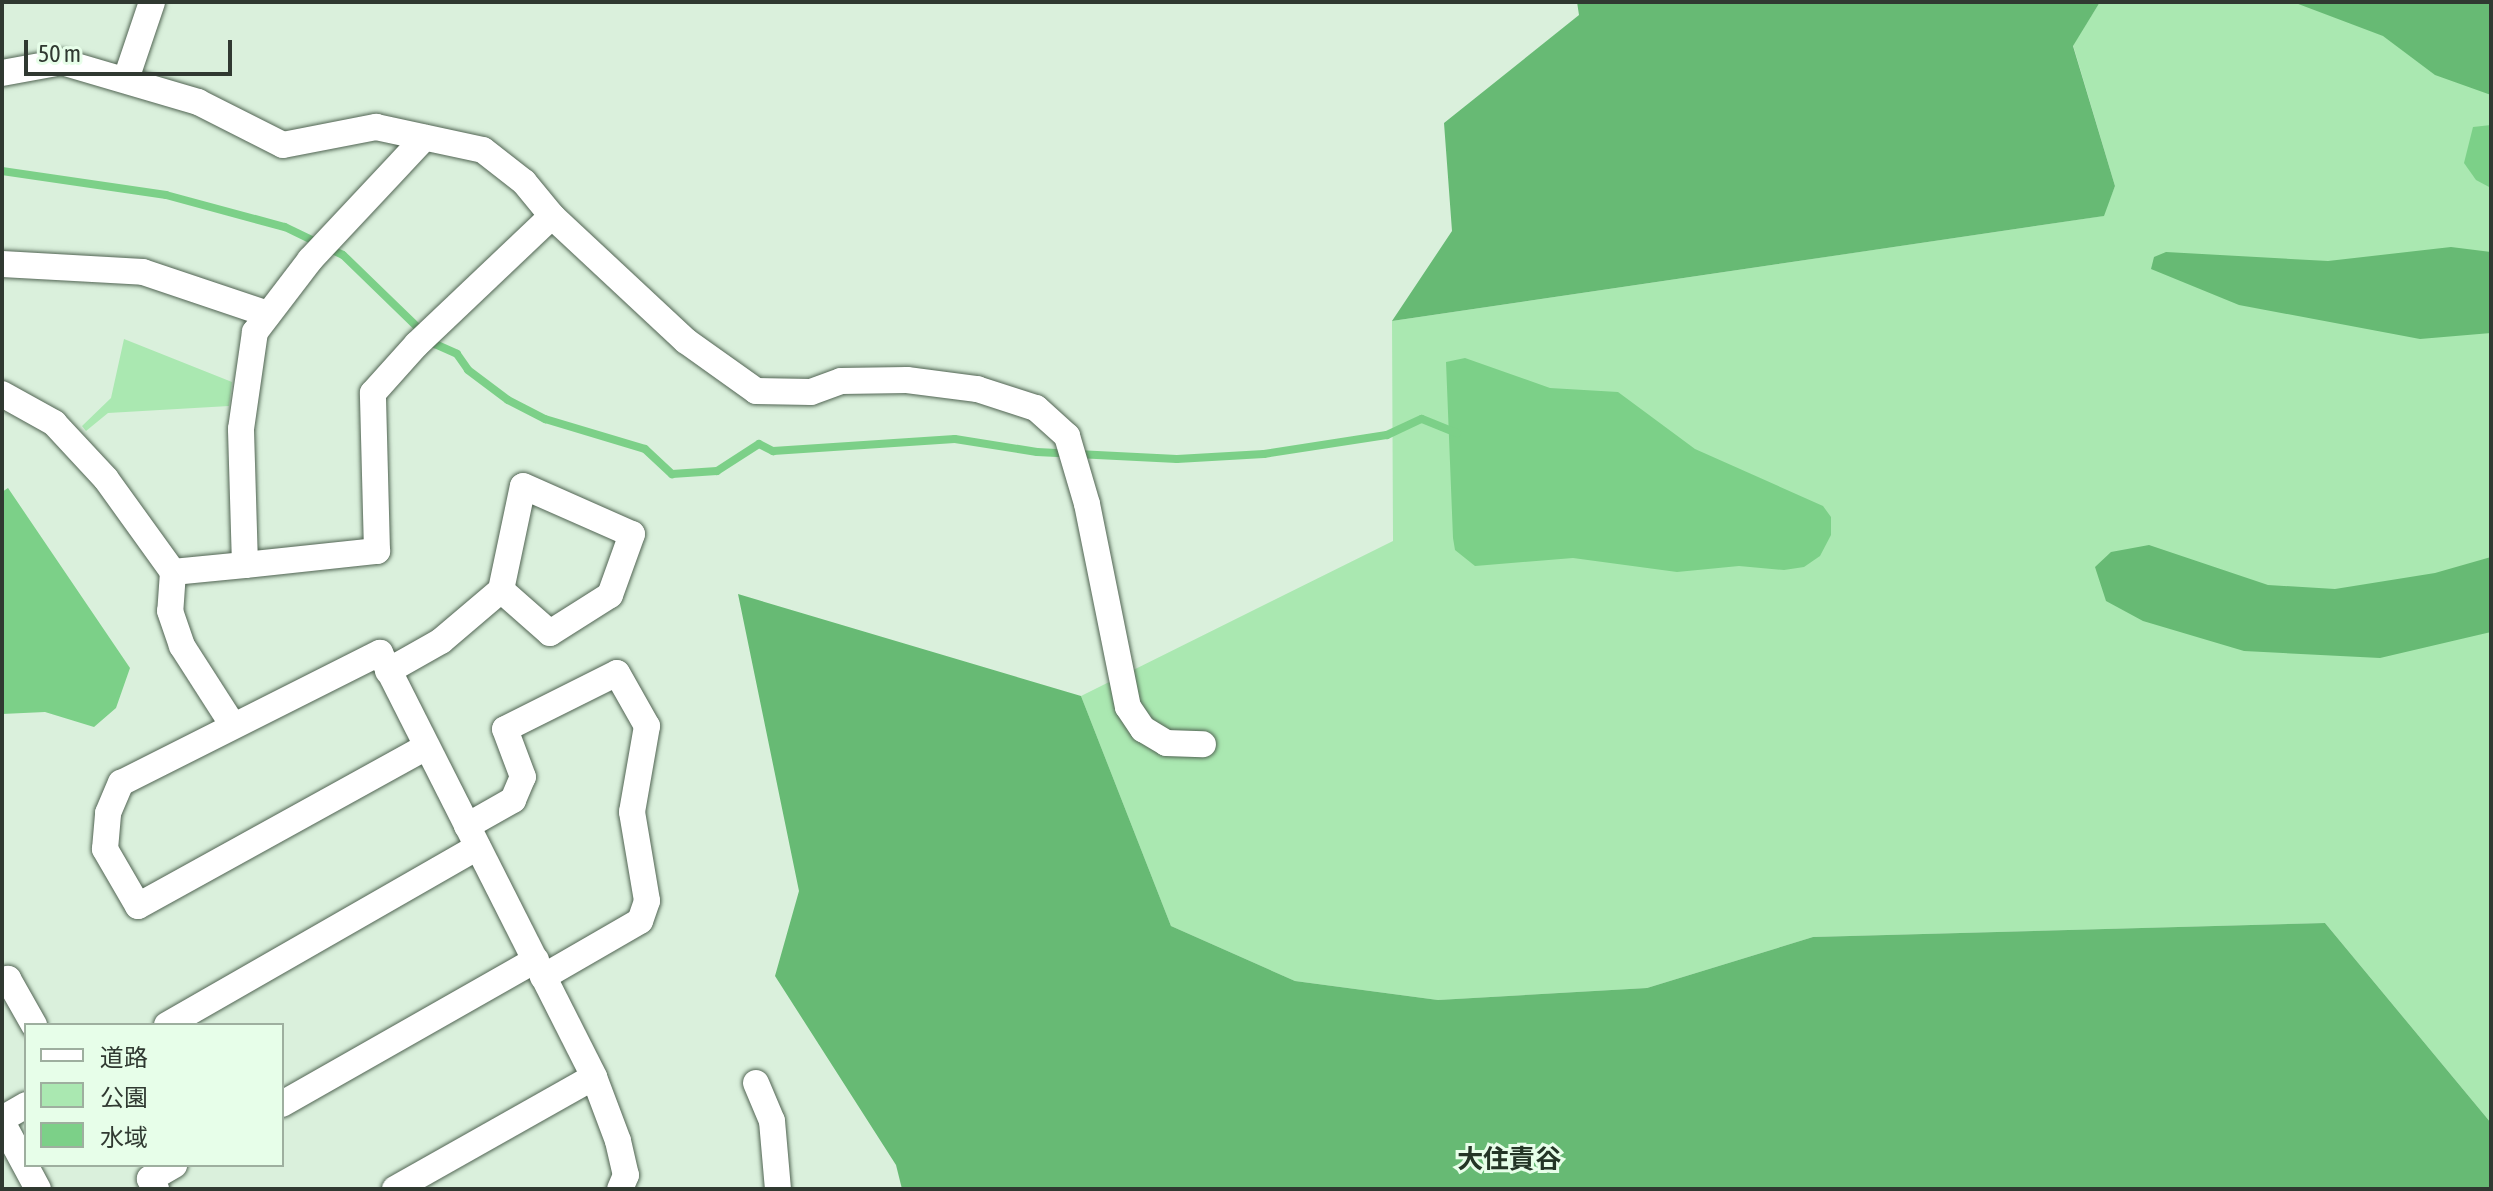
<!DOCTYPE html>
<meta charset="utf-8">
<style>
body{margin:0}
#map{position:relative;width:2493px;height:1191px;overflow:hidden;background:#daf0dc;font-family:"Asap Condensed","Noto Sans JP",sans-serif}
div>[style]{position:absolute}
.green>*{inset:0;background:#aae8b1}
.forest>*{inset:0;background:#67ba74}
.water>*{inset:0;background:#7cd088}
.stream>*{height:8px;margin:-4px;padding:0 4px;transform-origin:4px;border-radius:4px;background:#7cd088}
.roads{filter:drop-shadow(0 0 2px #516453) drop-shadow(0 0 2px #516453)}
.street>*{height:26px;margin:-13px;padding:0 13px;transform-origin:13px;border-radius:13px;background:#fff}
span{translate:-50% -50%;white-space:nowrap;text-align:center;line-height:1.15;-webkit-text-stroke:6px #e7fee9;paint-order:stroke}
.neighbourhood-label{font-size:26px;color:#243526;font-weight:700}
.frame{position:absolute;inset:0;border:4px solid #303931;pointer-events:none}
.legend{position:absolute;left:24px;top:1023px;width:260px;height:144px;box-sizing:border-box;background:#e7fee9;border:2px solid #9eaf9f;margin:0;padding:10px 14px;list-style:none;font-size:24px;color:#303931}
.legend li{display:flex;align-items:center;gap:16px;height:40px}
.legend b{width:40px;border:2px solid #9eaf9f}
.scale{position:absolute;left:24px;top:40px;width:208px;height:36px;box-sizing:border-box;border:4px solid #303931;border-top:0;padding-left:10px;font-size:24px;line-height:28px;white-space:nowrap;color:#303931;-webkit-text-stroke:6px #e7fee9;paint-order:stroke}
</style>
<div id="map">
<div class="green">
<i style="clip-path:polygon(2100px 2px,2491px 2px,2491px 1123px,2325px 923px,1813px 937px,1647px 988px,1438px 1000px,1295px 981px,1171px 926px,1081px 696px,1393px 541px,1392px 321px,2103px 216px,2115px 186px,2073px 45px)"></i>
<i style="clip-path:polygon(124px 339px,232px 382px,229px 406px,108px 413px,86px 431px,82px 426px,111px 398px)"></i>
</div>
<div class="forest">
<i style="clip-path:polygon(1577px 2px,2100px 2px,2073px 46px,2115px 186px,2104px 216px,1392px 321px,1452px 231px,1444px 123px,1579px 15px)"></i>
<i style="clip-path:polygon(2293px 2px,2491px 2px,2491px 95px,2435px 75px,2383px 36px)"></i>
<i style="clip-path:polygon(2451px 247px,2491px 252px,2491px 333px,2420px 339px,2239px 305px,2151px 269px,2154px 257px,2166px 252px,2328px 261px)"></i>
<i style="clip-path:polygon(2149px 545px,2268px 585px,2335px 589px,2435px 573px,2491px 557px,2491px 632px,2380px 658px,2244px 651px,2143px 621px,2106px 601px,2095px 567px,2111px 552px)"></i>
<i style="clip-path:polygon(738px 594px,1081px 696px,1171px 926px,1295px 981px,1438px 1000px,1647px 988px,1813px 937px,2325px 923px,2491px 1123px,2491px 1189px,902px 1189px,896px 1165px,775px 976px,799px 891px)"></i>
</div>
<div class="water">
<i style="clip-path:polygon(2491px 125px,2491px 188px,2476px 180px,2464px 163px,2473px 127px)"></i>
<i style="clip-path:polygon(1465px 358px,1550px 388px,1618px 392px,1695px 449px,1823px 506px,1831px 517px,1831px 535px,1820px 556px,1804px 567px,1784px 570px,1739px 566px,1677px 572px,1573px 558px,1475px 566px,1455px 550px,1453px 538px,1446px 362px)"></i>
<i style="clip-path:polygon(8px 488px,130px 668px,116px 708px,94px 727px,45px 712px,2px 714px,2px 492px)"></i>
</div>
<div class="stream">
<i style="left:2px;top:171px;width:166px;rotate:8.3deg"></i>
<i style="left:166px;top:195px;width:123px;rotate:15.1deg"></i>
<i style="left:285px;top:227px;width:64px;rotate:25.8deg"></i>
<i style="left:343px;top:255px;width:128px;rotate:44.1deg"></i>
<i style="left:435px;top:344px;width:24px;rotate:24deg"></i>
<i style="left:457px;top:354px;width:19px;rotate:55deg"></i>
<i style="left:468px;top:370px;width:50px;rotate:36.9deg"></i>
<i style="left:508px;top:400px;width:42px;rotate:27.2deg"></i>
<i style="left:545px;top:419px;width:104px;rotate:16.7deg"></i>
<i style="left:645px;top:449px;width:37px;rotate:43deg"></i>
<i style="left:672px;top:474px;width:45px;rotate:-3.8deg"></i>
<i style="left:717px;top:471px;width:50px;rotate:-32.7deg"></i>
<i style="left:759px;top:444px;width:16px;rotate:27deg"></i>
<i style="left:773px;top:451px;width:182px;rotate:-3.8deg"></i>
<i style="left:955px;top:439px;width:83px;rotate:9deg"></i>
<i style="left:1037px;top:452px;width:140px;rotate:2.9deg"></i>
<i style="left:1177px;top:459px;width:87px;rotate:-3.3deg"></i>
<i style="left:1264px;top:454px;width:124px;rotate:-8.8deg"></i>
<i style="left:1387px;top:435px;width:38px;rotate:-25deg"></i>
<i style="left:1422px;top:419px;width:38px;rotate:22deg"></i>
</div>
<div class="roads">
<div class="street">
<i style="left:2px;top:73px;width:61px;rotate:-10.4deg"></i>
<i style="left:62px;top:62px;width:142px;rotate:16.4deg"></i>
<i style="left:198px;top:102px;width:95px;rotate:26.8deg"></i>
<i style="left:283px;top:145px;width:95px;rotate:-11deg"></i>
<i style="left:376px;top:127px;width:109px;rotate:12.1deg"></i>
<i style="left:483px;top:150px;width:52px;rotate:38deg"></i>
<i style="left:524px;top:182px;width:44px;rotate:50.5deg"></i>
<i style="left:552px;top:216px;width:183px;rotate:43deg"></i>
<i style="left:686px;top:341px;width:86px;rotate:35.5deg"></i>
<i style="left:756px;top:391px;width:55px;rotate:1deg"></i>
<i style="left:811px;top:392px;width:32px;rotate:-20deg"></i>
<i style="left:841px;top:381px;width:66px;rotate:-0.9deg"></i>
<i style="left:907px;top:380px;width:71px;rotate:7.3deg"></i>
<i style="left:977px;top:389px;width:62px;rotate:17.9deg"></i>
<i style="left:1036px;top:408px;width:42px;rotate:42.1deg"></i>
<i style="left:1067px;top:436px;width:71px;rotate:73.6deg"></i>
<i style="left:1087px;top:504px;width:207px;rotate:78.6deg"></i>
<i style="left:1128px;top:707px;width:27px;rotate:56deg"></i>
<i style="left:1143px;top:729px;width:27px;rotate:31deg"></i>
<i style="left:1166px;top:743px;width:37px;rotate:2deg"></i>
<i style="left:126px;top:79px;width:81px;rotate:-71.3deg"></i>
<i style="left:2px;top:264px;width:141px;rotate:3.2deg"></i>
<i style="left:143px;top:272px;width:132px;rotate:18.6deg"></i>
<i style="left:2px;top:394px;width:60px;rotate:29.1deg"></i>
<i style="left:54px;top:423px;width:76px;rotate:47.1deg"></i>
<i style="left:106px;top:479px;width:115px;rotate:54.2deg"></i>
<i style="left:173px;top:572px;width:39px;rotate:94deg"></i>
<i style="left:170px;top:611px;width:37px;rotate:71deg"></i>
<i style="left:182px;top:646px;width:93px;rotate:57.3deg"></i>
<i style="left:245px;top:565px;width:133px;rotate:-6.1deg"></i>
<i style="left:377px;top:551px;width:158px;rotate:-91.5deg"></i>
<i style="left:373px;top:393px;width:66px;rotate:-48.1deg"></i>
<i style="left:417px;top:344px;width:186px;rotate:-43.5deg"></i>
<i style="left:173px;top:572px;width:72px;rotate:-5.6deg"></i>
<i style="left:245px;top:565px;width:136px;rotate:-91.7deg"></i>
<i style="left:241px;top:429px;width:98px;rotate:-81.8deg"></i>
<i style="left:255px;top:332px;width:91px;rotate:-52.6deg"></i>
<i style="left:310px;top:260px;width:167px;rotate:-46.9deg"></i>
<i style="left:388px;top:671px;width:61px;rotate:-29.5deg"></i>
<i style="left:441px;top:641px;width:79px;rotate:-40.4deg"></i>
<i style="left:501px;top:590px;width:106px;rotate:-78.1deg"></i>
<i style="left:523px;top:486px;width:119px;rotate:23.8deg"></i>
<i style="left:632px;top:534px;width:65px;rotate:109.8deg"></i>
<i style="left:610px;top:595px;width:71px;rotate:147.7deg"></i>
<i style="left:550px;top:633px;width:65px;rotate:-138.7deg"></i>
<i style="left:426px;top:747px;width:329px;rotate:151.1deg"></i>
<i style="left:138px;top:906px;width:66px;rotate:-120.1deg"></i>
<i style="left:105px;top:849px;width:36px;rotate:-85deg"></i>
<i style="left:108px;top:813px;width:33px;rotate:-67deg"></i>
<i style="left:121px;top:783px;width:290px;rotate:-26.7deg"></i>
<i style="left:380px;top:653px;width:475px;rotate:63.2deg"></i>
<i style="left:594px;top:1077px;width:68px;rotate:69.4deg"></i>
<i style="left:618px;top:1141px;width:35px;rotate:77deg"></i>
<i style="left:626px;top:1175px;width:15px;rotate:113deg"></i>
<i style="left:467px;top:826px;width:53px;rotate:-29.5deg"></i>
<i style="left:513px;top:800px;width:25px;rotate:-67deg"></i>
<i style="left:523px;top:777px;width:51px;rotate:-110.6deg"></i>
<i style="left:505px;top:729px;width:125px;rotate:-26.6deg"></i>
<i style="left:617px;top:673px;width:61px;rotate:60.5deg"></i>
<i style="left:647px;top:726px;width:87px;rotate:99.9deg"></i>
<i style="left:632px;top:812px;width:90px;rotate:80.4deg"></i>
<i style="left:647px;top:901px;width:21px;rotate:109deg"></i>
<i style="left:640px;top:921px;width:112px;rotate:150deg"></i>
<i style="left:2px;top:982px;width:7px;rotate:-27deg"></i>
<i style="left:8px;top:979px;width:53px;rotate:60.5deg"></i>
<i style="left:167px;top:1025px;width:358px;rotate:-29.8deg"></i>
<i style="left:756px;top:1083px;width:41px;rotate:67.2deg"></i>
<i style="left:772px;top:1121px;width:68px;rotate:85deg"></i>
<i style="left:282px;top:1104px;width:292px;rotate:-29.6deg"></i>
<i style="left:2px;top:1119px;width:28px;rotate:-30deg"></i>
<i style="left:2px;top:1122px;width:76px;rotate:61.8deg"></i>
<i style="left:156px;top:1189px;width:12px;rotate:-121deg"></i>
<i style="left:150px;top:1179px;width:28px;rotate:-30deg"></i>
<i style="left:395px;top:1189px;width:228px;rotate:-29.4deg"></i>
</div>
</div>
<div class="neighbourhood-label">
<span style="left:1509px;top:1160px">大住責谷</span>
</div>
<div class="frame"></div>
<ul class="legend">
<li><b style="height:10px;background:#fff"></b>道路</li>
<li><b style="height:22px;background:#aae8b1"></b>公園</li>
<li><b style="height:22px;background:#7cd088"></b>水域</li>
</ul>
<div class="scale">50 m</div>
</div>
